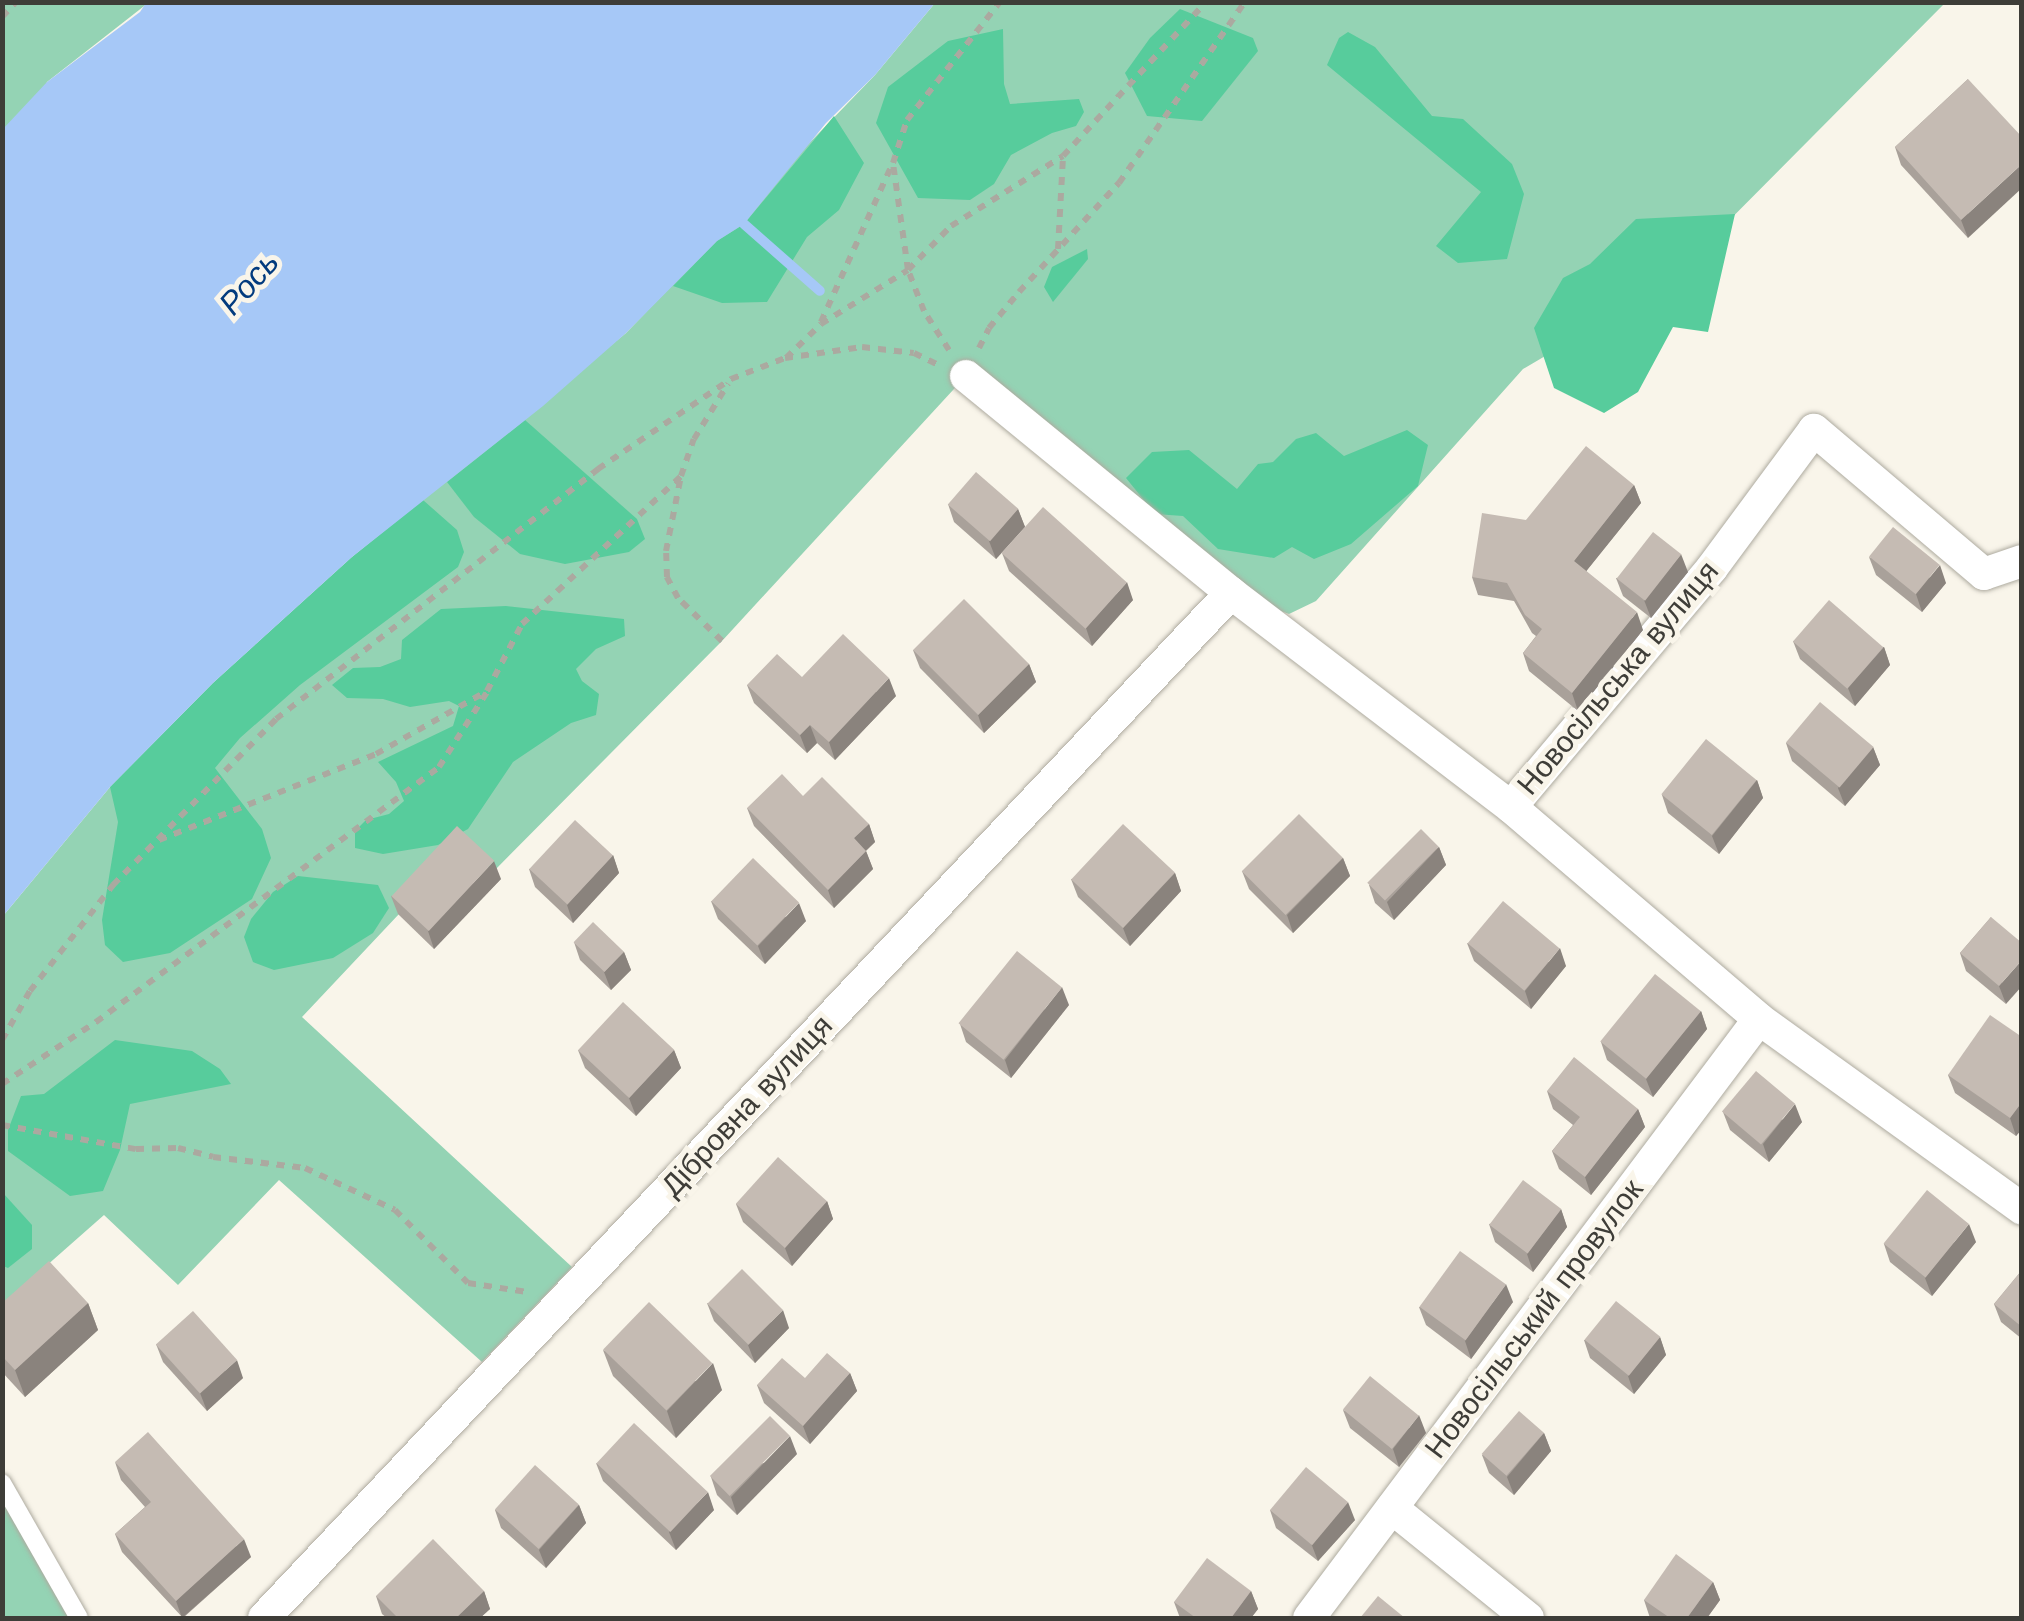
<!DOCTYPE html>
<meta charset="utf-8">
<style>
body{margin:0}
#map{position:relative;width:2024px;height:1621px;overflow:hidden;background:#f9f5ea;font-family:"Work Sans",sans-serif}
div>[style]{position:absolute}
.green>*{inset:0;background:#94d3b4}
.forest>*{inset:0;background:#57cc9c}
.water>*{inset:0;background:#a6c8f7}
.stream>*{height:10px;margin:-5px;padding:0 5px;transform-origin:5px;border-radius:5px;background:#a6c8f7}
.path>*{height:6px;margin-top:-3px;transform-origin:0;background:repeating-linear-gradient(90deg,#aba9a0 0 8px,transparent 0 16px)}
.roads{filter:drop-shadow(0 0 2px #aeaba0) drop-shadow(0 0 2px #aeaba0)}
.lane>*{height:18px;margin:-9px;padding:0 9px;transform-origin:9px;border-radius:9px;background:#fff}
.street>*{height:32px;margin:-16px;padding:0 16px;transform-origin:16px;border-radius:16px;background:#fff}
.wall>*{inset:0;background:#a9a19a}
.shaded-wall>*{inset:0;background:#8a837d}
.building>*{inset:0;background:#c5bbb3;transform-origin:0 0}
span{translate:-50% -50%;white-space:nowrap;text-align:center;line-height:1.15;-webkit-text-stroke:10px #f9f5ea;paint-order:stroke}
.street-label{font-size:30px;color:#3e3d38}
.water-label{font-size:32px;color:#023b7e;font-style:italic}
.frame{position:absolute;inset:0;border:5px solid #3e3d38;pointer-events:none}
</style>
<div id="map">
<div class="green">
<i style="clip-path:polygon(3px 3px,148px 3px,47px 82px,3px 204px)"></i>
<i style="clip-path:polygon(935px 3px,1945px 3px,1664px 286px,1523px 369px,1316px 601px,1289px 614px,1231px 593px,965px 377px,722px 641px,493px 872px,464px 845px,302px 1017px,572px 1267px,482px 1362px,279px 1180px,178px 1285px,104px 1215px,3px 1304px,3px 916px,110px 787px,213px 683px,352px 557px,626px 333px,875px 75px)"></i>
<i style="clip-path:polygon(2px 1483px,79px 1618px,3px 1618px)"></i>
</div>
<div class="forest">
<i style="clip-path:polygon(1180px 9px,1253px 38px,1258px 51px,1202px 121px,1147px 116px,1125px 73px,1150px 38px)"></i>
<i style="clip-path:polygon(1003px 29px,1004px 84px,1010px 104px,1079px 99px,1084px 112px,1076px 126px,1052px 133px,1011px 155px,994px 184px,970px 200px,918px 198px,876px 123px,888px 87px,948px 41px)"></i>
<i style="clip-path:polygon(1348px 32px,1375px 47px,1432px 116px,1463px 119px,1512px 164px,1524px 194px,1507px 259px,1458px 263px,1436px 246px,1481px 192px,1327px 65px,1339px 38px)"></i>
<i style="clip-path:polygon(834px 116px,864px 163px,839px 210px,807px 237px,767px 302px,722px 303px,673px 286px,717px 241px,744px 224px)"></i>
<i style="clip-path:polygon(1735px 214px,1708px 332px,1673px 327px,1638px 392px,1604px 413px,1554px 388px,1534px 328px,1563px 278px,1590px 264px,1636px 219px)"></i>
<i style="clip-path:polygon(1087px 249px,1088px 259px,1053px 302px,1044px 287px,1052px 267px)"></i>
<i style="clip-path:polygon(525px 420px,637px 519px,645px 539px,629px 552px,565px 564px,520px 554px,474px 517px,447px 482px)"></i>
<i style="clip-path:polygon(1407px 430px,1428px 445px,1418px 486px,1351px 544px,1314px 559px,1292px 547px,1274px 558px,1218px 549px,1183px 516px,1155px 514px,1126px 478px,1152px 452px,1189px 450px,1237px 489px,1258px 464px,1273px 462px,1296px 439px,1316px 433px,1344px 456px)"></i>
<i style="clip-path:polygon(423px 500px,457px 530px,464px 552px,458px 567px,300px 685px,240px 738px,215px 768px,262px 829px,271px 858px,252px 899px,170px 953px,123px 962px,105px 945px,102px 920px,118px 822px,110px 787px,213px 683px,352px 557px)"></i>
<i style="clip-path:polygon(506px 606px,624px 619px,625px 636px,596px 649px,576px 669px,582px 681px,599px 694px,596px 715px,571px 723px,513px 762px,468px 829px,438px 845px,383px 854px,355px 848px,355px 831px,366px 820px,389px 814px,404px 801px,396px 782px,378px 762px,453px 726px,459px 706px,449px 701px,410px 707px,383px 699px,347px 698px,332px 685px,353px 668px,380px 667px,401px 659px,402px 640px,441px 609px)"></i>
<i style="clip-path:polygon(298px 876px,378px 885px,389px 908px,373px 933px,333px 958px,274px 970px,253px 962px,244px 937px,251px 919px,273px 892px)"></i>
<i style="clip-path:polygon(115px 1040px,192px 1051px,220px 1069px,231px 1084px,130px 1104px,120px 1150px,103px 1191px,70px 1196px,8px 1151px,8px 1130px,21px 1096px,44px 1094px)"></i>
<i style="clip-path:polygon(3px 1193px,32px 1225px,32px 1249px,8px 1268px,3px 1266px)"></i>
</div>
<div class="water">
<i style="clip-path:polygon(146px 3px,935px 3px,875px 75px,826px 123px,744px 224px,717px 241px,626px 333px,543px 406px,352px 557px,213px 683px,110px 787px,3px 916px,3px 129px,47px 82px,140px 12px)"></i>
</div>
<div class="stream">
<i style="left:744px;top:224px;width:101px;rotate:41.4deg"></i>
</div>
<div class="path">
<i style="left:2px;top:17px;width:21px;rotate:-47deg"></i>
<i style="left:1058px;top:249px;width:92px;rotate:-86.9deg"></i>
<i style="left:821px;top:322px;width:172px;rotate:-65.7deg"></i>
<i style="left:979px;top:348px;width:22px;rotate:-63deg"></i>
<i style="left:989px;top:328px;width:47px;rotate:-50.2deg"></i>
<i style="left:1019px;top:292px;width:148px;rotate:-47.5deg"></i>
<i style="left:1119px;top:183px;width:221px;rotate:-55.2deg"></i>
<i style="left:949px;top:350px;width:46px;rotate:-122.7deg"></i>
<i style="left:924px;top:311px;width:44px;rotate:-111.3deg"></i>
<i style="left:908px;top:270px;width:62px;rotate:-45.7deg"></i>
<i style="left:951px;top:226px;width:132px;rotate:-32deg"></i>
<i style="left:1063px;top:156px;width:210px;rotate:-47.1deg"></i>
<i style="left:786px;top:358px;width:49px;rotate:-44.2deg"></i>
<i style="left:821px;top:324px;width:102px;rotate:-31.8deg"></i>
<i style="left:908px;top:270px;width:108px;rotate:-98deg"></i>
<i style="left:893px;top:163px;width:45px;rotate:-72deg"></i>
<i style="left:907px;top:120px;width:150px;rotate:-51.8deg"></i>
<i style="left:722px;top:641px;width:62px;rotate:-135.7deg"></i>
<i style="left:678px;top:598px;width:24px;rotate:-118deg"></i>
<i style="left:667px;top:577px;width:26px;rotate:-92deg"></i>
<i style="left:666px;top:551px;width:76px;rotate:-78.7deg"></i>
<i style="left:681px;top:476px;width:39px;rotate:-71deg"></i>
<i style="left:694px;top:439px;width:65px;rotate:-58.3deg"></i>
<i style="left:159px;top:840px;width:233px;rotate:-21.6deg"></i>
<i style="left:376px;top:754px;width:128px;rotate:-29.6deg"></i>
<i style="left:487px;top:691px;width:76px;rotate:-62.4deg"></i>
<i style="left:522px;top:624px;width:217px;rotate:-42.9deg"></i>
<i style="left:2px;top:1040px;width:56px;rotate:-60.3deg"></i>
<i style="left:30px;top:991px;width:135px;rotate:-51.9deg"></i>
<i style="left:113px;top:885px;width:233px;rotate:-45.5deg"></i>
<i style="left:276px;top:719px;width:408px;rotate:-37.8deg"></i>
<i style="left:598px;top:469px;width:161px;rotate:-34.1deg"></i>
<i style="left:731px;top:379px;width:58px;rotate:-21.3deg"></i>
<i style="left:785px;top:358px;width:78px;rotate:-8.1deg"></i>
<i style="left:862px;top:347px;width:52px;rotate:6.6deg"></i>
<i style="left:914px;top:353px;width:25px;rotate:26deg"></i>
<i style="left:2px;top:1084px;width:113px;rotate:-33.4deg"></i>
<i style="left:96px;top:1022px;width:427px;rotate:-36.6deg"></i>
<i style="left:439px;top:767px;width:89px;rotate:-57.4deg"></i>
<i style="left:2px;top:1125px;width:136px;rotate:10.2deg"></i>
<i style="left:136px;top:1149px;width:42px;rotate:-1.4deg"></i>
<i style="left:178px;top:1148px;width:36px;rotate:14deg"></i>
<i style="left:213px;top:1157px;width:93px;rotate:6.8deg"></i>
<i style="left:305px;top:1168px;width:99px;rotate:25deg"></i>
<i style="left:395px;top:1210px;width:103px;rotate:45deg"></i>
<i style="left:468px;top:1283px;width:60px;rotate:8.7deg"></i>
</div>
<div class="roads">
<div class="lane">
<i style="left:2px;top:1483px;width:155px;rotate:60.3deg"></i>
</div>
<div class="street">
<i style="left:966px;top:376px;width:343px;rotate:39.3deg"></i>
<i style="left:1231px;top:593px;width:352px;rotate:37.4deg"></i>
<i style="left:2022px;top:561px;width:40px;rotate:161.1deg"></i>
<i style="left:1984px;top:574px;width:223px;rotate:-139.7deg"></i>
<i style="left:1814px;top:430px;width:172px;rotate:126.5deg"></i>
<i style="left:1712px;top:568px;width:312px;rotate:130.1deg"></i>
<i style="left:1511px;top:807px;width:326px;rotate:40.5deg"></i>
<i style="left:1759px;top:1019px;width:324px;rotate:35.8deg"></i>
<i style="left:1392px;top:1508px;width:175px;rotate:39deg"></i>
<i style="left:264px;top:1618px;width:1409px;rotate:-46.67deg"></i>
<i style="left:1309px;top:1618px;width:749px;rotate:-53.08deg"></i>
</div>
</div>
<div class="wall">
<i style="clip-path:polygon(1968px 79px,1968px 238px,1901px 165px,1895px 147px)"></i>
<i style="clip-path:polygon(1634px 485px,1641px 503px,1586px 571px,1643px 630px,1578px 711px,1529px 671px,1523px 653px,1536px 636px,1532px 633px,1514px 601px,1478px 595px,1472px 577px,1526px 520px)"></i>
<i style="clip-path:polygon(948px 504px,1018px 509px,1025px 527px,996px 559px,954px 522px)"></i>
<i style="clip-path:polygon(1002px 553px,1133px 600px,1092px 646px,1009px 571px)"></i>
<i style="clip-path:polygon(1869px 557px,1946px 583px,1922px 612px,1876px 575px)"></i>
<i style="clip-path:polygon(1688px 572px,1651px 618px,1623px 596px,1616px 578px)"></i>
<i style="clip-path:polygon(1793px 641px,1884px 647px,1890px 665px,1855px 706px,1800px 659px)"></i>
<i style="clip-path:polygon(913px 650px,1029px 664px,1036px 682px,984px 733px,920px 668px)"></i>
<i style="clip-path:polygon(802px 677px,896px 696px,835px 760px,817px 743px,807px 753px,754px 703px,747px 685px)"></i>
<i style="clip-path:polygon(1786px 743px,1873px 747px,1880px 765px,1845px 806px,1792px 761px)"></i>
<i style="clip-path:polygon(1757px 780px,1763px 798px,1719px 854px,1668px 813px,1662px 795px)"></i>
<i style="clip-path:polygon(747px 808px,869px 824px,875px 842px,866px 851px,873px 869px,834px 908px,754px 826px)"></i>
<i style="clip-path:polygon(1439px 847px,1446px 865px,1394px 920px,1375px 903px,1369px 885px)"></i>
<i style="clip-path:polygon(613px 855px,619px 873px,573px 923px,535px 887px,529px 869px)"></i>
<i style="clip-path:polygon(1343px 858px,1350px 876px,1293px 933px,1249px 889px,1242px 871px)"></i>
<i style="clip-path:polygon(1175px 873px,1181px 891px,1130px 946px,1078px 897px,1071px 879px)"></i>
<i style="clip-path:polygon(501px 879px,434px 949px,398px 914px,391px 896px)"></i>
<i style="clip-path:polygon(711px 901px,806px 921px,765px 964px,718px 919px)"></i>
<i style="clip-path:polygon(1991px 917px,2006px 1004px,1966px 971px,1960px 953px)"></i>
<i style="clip-path:polygon(574px 942px,624px 952px,631px 970px,611px 990px,580px 960px)"></i>
<i style="clip-path:polygon(1467px 943px,1566px 966px,1531px 1009px,1474px 961px)"></i>
<i style="clip-path:polygon(1069px 1005px,1011px 1078px,966px 1042px,960px 1024px)"></i>
<i style="clip-path:polygon(1701px 1011px,1707px 1029px,1653px 1097px,1607px 1060px,1601px 1042px)"></i>
<i style="clip-path:polygon(2022px 1037px,2022px 1129px,2016px 1136px,1955px 1093px,1948px 1075px)"></i>
<i style="clip-path:polygon(578px 1050px,674px 1050px,681px 1068px,636px 1116px,585px 1068px)"></i>
<i style="clip-path:polygon(1547px 1091px,1638px 1109px,1645px 1127px,1591px 1195px,1559px 1169px,1552px 1151px,1573px 1125px,1553px 1109px)"></i>
<i style="clip-path:polygon(1723px 1112px,1802px 1122px,1769px 1162px,1730px 1130px)"></i>
<i style="clip-path:polygon(827px 1201px,833px 1219px,792px 1266px,743px 1222px,736px 1204px)"></i>
<i style="clip-path:polygon(1561px 1209px,1567px 1227px,1533px 1272px,1495px 1242px,1489px 1224px)"></i>
<i style="clip-path:polygon(1976px 1242px,1932px 1296px,1890px 1262px,1884px 1244px)"></i>
<i style="clip-path:polygon(2022px 1270px,2022px 1339px,2001px 1322px,1994px 1304px)"></i>
<i style="clip-path:polygon(1513px 1302px,1471px 1359px,1426px 1325px,1419px 1307px)"></i>
<i style="clip-path:polygon(2px 1303px,88px 1303px,98px 1330px,25px 1397px,2px 1372px)"></i>
<i style="clip-path:polygon(707px 1303px,789px 1328px,755px 1363px,714px 1321px)"></i>
<i style="clip-path:polygon(1660px 1337px,1666px 1355px,1634px 1394px,1590px 1358px,1584px 1340px)"></i>
<i style="clip-path:polygon(156px 1344px,243px 1378px,207px 1411px,163px 1362px)"></i>
<i style="clip-path:polygon(603px 1350px,722px 1390px,676px 1438px,613px 1376px)"></i>
<i style="clip-path:polygon(850px 1373px,857px 1391px,810px 1444px,764px 1403px,757px 1385px)"></i>
<i style="clip-path:polygon(1343px 1410px,1426px 1433px,1399px 1467px,1350px 1428px)"></i>
<i style="clip-path:polygon(1544px 1433px,1551px 1451px,1514px 1495px,1489px 1473px,1482px 1455px)"></i>
<i style="clip-path:polygon(797px 1454px,737px 1515px,717px 1495px,711px 1477px)"></i>
<i style="clip-path:polygon(115px 1462px,251px 1557px,183px 1618px,122px 1552px,115px 1534px,145px 1507px,121px 1480px)"></i>
<i style="clip-path:polygon(596px 1463px,714px 1510px,676px 1550px,603px 1481px)"></i>
<i style="clip-path:polygon(579px 1505px,586px 1523px,546px 1568px,501px 1528px,495px 1510px)"></i>
<i style="clip-path:polygon(1270px 1510px,1355px 1520px,1318px 1561px,1276px 1528px)"></i>
<i style="clip-path:polygon(1713px 1582px,1720px 1600px,1707px 1618px,1650px 1618px,1644px 1600px)"></i>
<i style="clip-path:polygon(484px 1591px,490px 1609px,480px 1618px,387px 1618px,382px 1614px,376px 1596px)"></i>
<i style="clip-path:polygon(1251px 1591px,1258px 1609px,1251px 1618px,1180px 1618px,1174px 1602px)"></i>
</div>
<div class="shaded-wall">
<i style="clip-path:polygon(2022px 164px,2022px 188px,1968px 238px,1961px 220px)"></i>
<i style="clip-path:polygon(1634px 485px,1641px 503px,1580px 579px,1574px 561px)"></i>
<i style="clip-path:polygon(1018px 509px,1025px 527px,996px 559px,989px 541px)"></i>
<i style="clip-path:polygon(1681px 554px,1688px 572px,1651px 618px,1644px 600px)"></i>
<i style="clip-path:polygon(1940px 565px,1946px 583px,1922px 612px,1916px 594px)"></i>
<i style="clip-path:polygon(1127px 582px,1133px 600px,1092px 646px,1086px 628px)"></i>
<i style="clip-path:polygon(1637px 612px,1643px 630px,1578px 711px,1572px 693px)"></i>
<i style="clip-path:polygon(1884px 647px,1890px 665px,1855px 706px,1848px 688px)"></i>
<i style="clip-path:polygon(1029px 664px,1036px 682px,984px 733px,978px 715px)"></i>
<i style="clip-path:polygon(889px 678px,896px 696px,835px 760px,829px 742px)"></i>
<i style="clip-path:polygon(810px 725px,817px 743px,807px 753px,800px 735px)"></i>
<i style="clip-path:polygon(1873px 747px,1880px 765px,1845px 806px,1838px 788px)"></i>
<i style="clip-path:polygon(1757px 780px,1763px 798px,1719px 854px,1712px 836px)"></i>
<i style="clip-path:polygon(869px 824px,875px 842px,860px 856px,854px 838px)"></i>
<i style="clip-path:polygon(1439px 847px,1446px 865px,1394px 920px,1387px 902px)"></i>
<i style="clip-path:polygon(866px 851px,873px 869px,834px 908px,828px 890px)"></i>
<i style="clip-path:polygon(613px 855px,619px 873px,573px 923px,567px 905px)"></i>
<i style="clip-path:polygon(1343px 858px,1350px 876px,1293px 933px,1287px 915px)"></i>
<i style="clip-path:polygon(494px 861px,501px 879px,434px 949px,428px 931px)"></i>
<i style="clip-path:polygon(1175px 873px,1181px 891px,1130px 946px,1123px 928px)"></i>
<i style="clip-path:polygon(799px 903px,806px 921px,765px 964px,758px 946px)"></i>
<i style="clip-path:polygon(1560px 948px,1566px 966px,1531px 1009px,1525px 991px)"></i>
<i style="clip-path:polygon(624px 952px,631px 970px,611px 990px,604px 972px)"></i>
<i style="clip-path:polygon(2022px 960px,2022px 986px,2006px 1004px,1999px 986px)"></i>
<i style="clip-path:polygon(1062px 987px,1069px 1005px,1011px 1078px,1005px 1060px)"></i>
<i style="clip-path:polygon(1701px 1011px,1707px 1029px,1653px 1097px,1646px 1079px)"></i>
<i style="clip-path:polygon(674px 1050px,681px 1068px,636px 1116px,629px 1098px)"></i>
<i style="clip-path:polygon(2022px 1102px,2022px 1129px,2016px 1136px,2010px 1118px)"></i>
<i style="clip-path:polygon(1795px 1104px,1802px 1122px,1769px 1162px,1763px 1144px)"></i>
<i style="clip-path:polygon(1638px 1109px,1645px 1127px,1591px 1195px,1585px 1177px)"></i>
<i style="clip-path:polygon(827px 1201px,833px 1219px,792px 1266px,785px 1248px)"></i>
<i style="clip-path:polygon(1561px 1209px,1567px 1227px,1533px 1272px,1527px 1254px)"></i>
<i style="clip-path:polygon(1969px 1224px,1976px 1242px,1932px 1296px,1925px 1278px)"></i>
<i style="clip-path:polygon(1506px 1284px,1513px 1302px,1471px 1359px,1465px 1341px)"></i>
<i style="clip-path:polygon(88px 1303px,98px 1330px,25px 1397px,15px 1370px)"></i>
<i style="clip-path:polygon(783px 1310px,789px 1328px,755px 1363px,748px 1345px)"></i>
<i style="clip-path:polygon(1660px 1337px,1666px 1355px,1634px 1394px,1628px 1376px)"></i>
<i style="clip-path:polygon(237px 1360px,243px 1378px,207px 1411px,200px 1393px)"></i>
<i style="clip-path:polygon(713px 1363px,722px 1390px,676px 1438px,667px 1411px)"></i>
<i style="clip-path:polygon(850px 1373px,857px 1391px,810px 1444px,803px 1426px)"></i>
<i style="clip-path:polygon(1419px 1415px,1426px 1433px,1399px 1467px,1393px 1449px)"></i>
<i style="clip-path:polygon(1544px 1433px,1551px 1451px,1514px 1495px,1507px 1477px)"></i>
<i style="clip-path:polygon(790px 1436px,797px 1454px,737px 1515px,731px 1497px)"></i>
<i style="clip-path:polygon(708px 1492px,714px 1510px,676px 1550px,669px 1532px)"></i>
<i style="clip-path:polygon(1348px 1502px,1355px 1520px,1318px 1561px,1311px 1543px)"></i>
<i style="clip-path:polygon(579px 1505px,586px 1523px,546px 1568px,539px 1550px)"></i>
<i style="clip-path:polygon(244px 1539px,251px 1557px,182px 1618px,176px 1601px)"></i>
<i style="clip-path:polygon(1713px 1582px,1720px 1600px,1707px 1618px,1687px 1618px)"></i>
<i style="clip-path:polygon(484px 1591px,490px 1609px,480px 1618px,456px 1618px)"></i>
<i style="clip-path:polygon(1251px 1591px,1258px 1609px,1251px 1618px,1231px 1618px)"></i>
</div>
<div class="building">
<i style="clip-path:polygon(1968px 79px,2022px 137px,2022px 164px,1961px 220px,1895px 147px)"></i>
<i style="clip-path:polygon(1586px 446px,1634px 485px,1574px 561px,1637px 612px,1572px 693px,1523px 653px,1542px 629px,1525px 615px,1507px 583px,1472px 577px,1482px 513px,1526px 520px)"></i>
<i style="left:976px;top:472px;width:56px;height:43px;rotate:41deg"></i>
<i style="left:1043px;top:507px;width:113px;height:62px;rotate:42deg"></i>
<i style="left:1893px;top:527px;width:60px;height:38px;rotate:39deg"></i>
<i style="left:1653px;top:532px;width:36px;height:59px;rotate:38deg"></i>
<i style="left:964px;top:599px;width:92px;height:72px;rotate:45deg"></i>
<i style="left:1829px;top:600px;width:72px;height:55px;rotate:41deg"></i>
<i style="clip-path:polygon(843px 634px,889px 678px,829px 742px,810px 725px,800px 735px,747px 685px,777px 654px,802px 677px)"></i>
<i style="left:1820px;top:702px;width:70px;height:53px;rotate:40deg"></i>
<i style="left:1706px;top:739px;width:65px;height:71px;rotate:39deg"></i>
<i style="clip-path:polygon(782px 774px,803px 796px,822px 777px,869px 824px,854px 838px,866px 851px,828px 890px,747px 808px)"></i>
<i style="left:1299px;top:814px;width:62px;height:81px;rotate:45deg"></i>
<i style="left:575px;top:820px;width:52px;height:67px;rotate:43deg"></i>
<i style="left:1123px;top:824px;width:71px;height:76px;rotate:43deg"></i>
<i style="left:457px;top:826px;width:51px;height:96px;rotate:43deg"></i>
<i style="left:1421px;top:829px;width:25px;height:76px;rotate:45deg"></i>
<i style="left:753px;top:858px;width:64px;height:60px;rotate:44deg"></i>
<i style="left:1503px;top:901px;width:74px;height:55px;rotate:40deg"></i>
<i style="clip-path:polygon(1991px 917px,2022px 943px,2022px 960px,1999px 986px,1960px 953px)"></i>
<i style="left:593px;top:922px;width:43px;height:28px;rotate:44deg"></i>
<i style="left:1017px;top:951px;width:58px;height:93px;rotate:39deg"></i>
<i style="left:1655px;top:974px;width:59px;height:87px;rotate:39deg"></i>
<i style="left:623px;top:1002px;width:70px;height:66px;rotate:43deg"></i>
<i style="clip-path:polygon(1990px 1015px,2022px 1037px,2022px 1102px,2010px 1118px,1948px 1075px)"></i>
<i style="clip-path:polygon(1574px 1057px,1638px 1109px,1585px 1177px,1552px 1151px,1580px 1117px,1547px 1091px)"></i>
<i style="left:1756px;top:1071px;width:51px;height:53px;rotate:40deg"></i>
<i style="left:778px;top:1157px;width:66px;height:63px;rotate:42deg"></i>
<i style="left:1523px;top:1180px;width:48px;height:56px;rotate:37deg"></i>
<i style="left:1927px;top:1190px;width:54px;height:69px;rotate:39deg"></i>
<i style="left:1460px;top:1251px;width:57px;height:69px;rotate:36deg"></i>
<i style="clip-path:polygon(49px 1261px,88px 1303px,15px 1370px,2px 1356px,2px 1303px)"></i>
<i style="left:742px;top:1269px;width:58px;height:49px;rotate:45deg"></i>
<i style="clip-path:polygon(2022px 1270px,2022px 1327px,1994px 1304px)"></i>
<i style="left:1616px;top:1301px;width:57px;height:50px;rotate:39deg"></i>
<i style="left:649px;top:1302px;width:88px;height:66px;rotate:44deg"></i>
<i style="left:193px;top:1311px;width:66px;height:50px;rotate:48deg"></i>
<i style="clip-path:polygon(827px 1353px,850px 1373px,803px 1426px,757px 1385px,782px 1358px,805px 1378px)"></i>
<i style="left:1370px;top:1376px;width:63px;height:43px;rotate:39deg"></i>
<i style="left:1519px;top:1411px;width:33px;height:57px;rotate:41deg"></i>
<i style="left:770px;top:1416px;width:28px;height:85px;rotate:45deg"></i>
<i style="left:634px;top:1423px;width:101px;height:55px;rotate:43deg"></i>
<i style="clip-path:polygon(148px 1432px,244px 1539px,176px 1601px,115px 1534px,151px 1502px,115px 1462px)"></i>
<i style="left:535px;top:1465px;width:59px;height:60px;rotate:42deg"></i>
<i style="left:1306px;top:1467px;width:55px;height:56px;rotate:40deg"></i>
<i style="clip-path:polygon(433px 1539px,484px 1591px,456px 1618px,398px 1618px,376px 1596px)"></i>
<i style="clip-path:polygon(1676px 1554px,1713px 1582px,1687px 1618px,1670px 1618px,1644px 1600px)"></i>
<i style="clip-path:polygon(1207px 1558px,1251px 1591px,1231px 1618px,1196px 1618px,1174px 1602px)"></i>
<i style="clip-path:polygon(1378px 1596px,1405px 1618px,1360px 1618px)"></i>
</div>
<div class="street-label">
<span style="left:1618px;top:678px;rotate:-50deg">Новосільська вулиця</span>
<span style="left:747px;top:1106px;rotate:-47deg">Дібровна вулиця</span>
<span style="left:1534px;top:1319px;rotate:-53deg">Новосільський провулок</span>
</div>
<div class="water-label">
<span style="left:249px;top:283px;rotate:-49deg">Рось</span>
</div>
<div class="frame"></div>
</div>
